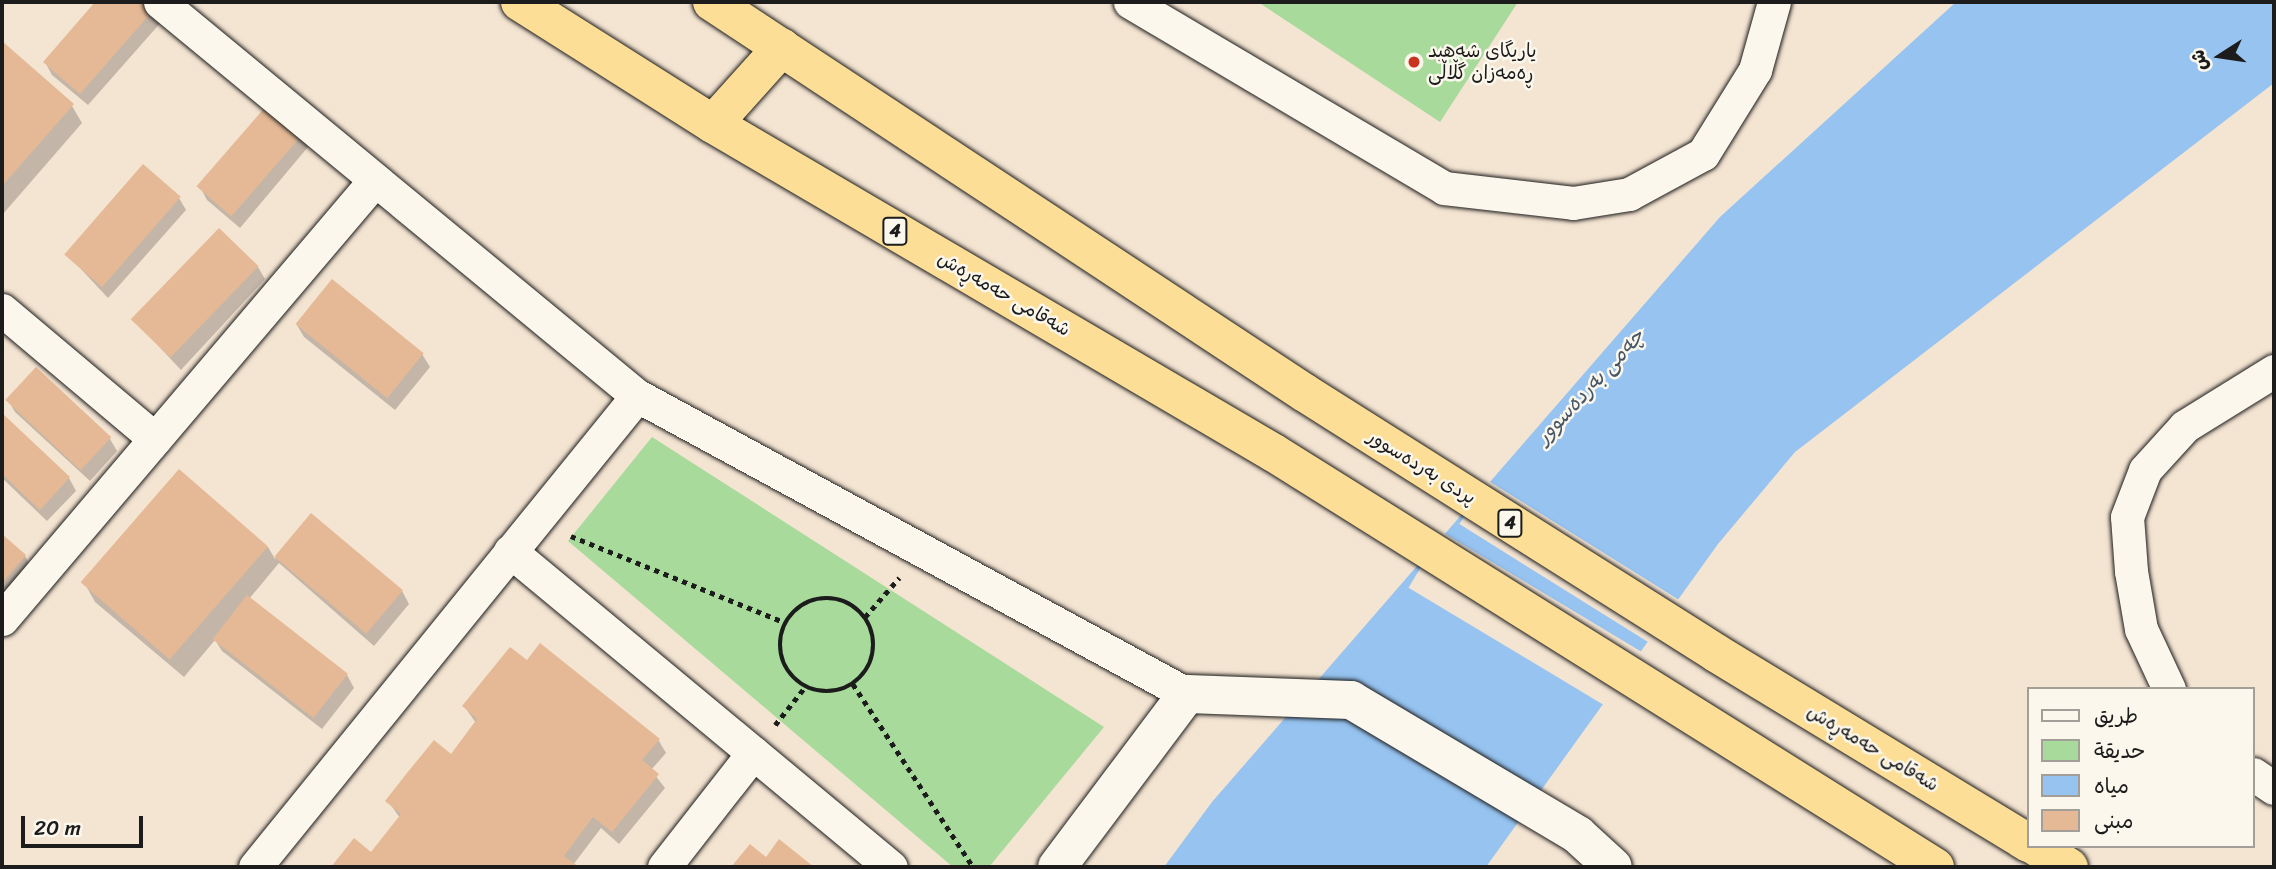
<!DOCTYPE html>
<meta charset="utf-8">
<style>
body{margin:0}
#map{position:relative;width:2276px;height:869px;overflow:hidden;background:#f4e4d2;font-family:Sriracha,"Playpen Sans Arabic",sans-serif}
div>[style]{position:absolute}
.green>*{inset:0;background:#a8da9b}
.water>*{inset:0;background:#96c3f0}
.pier>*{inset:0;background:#f4e4d2;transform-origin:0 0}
.shadow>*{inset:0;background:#0003}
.building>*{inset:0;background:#e5b995;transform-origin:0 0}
.path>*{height:4.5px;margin-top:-2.25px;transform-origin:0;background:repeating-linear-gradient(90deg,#1c1c1c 0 5px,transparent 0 10px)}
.path>.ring{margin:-2.25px;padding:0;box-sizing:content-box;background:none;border:4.5px solid #1c1c1c;border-radius:50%}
.roads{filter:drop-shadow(0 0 2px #1c1c1c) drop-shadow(0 0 2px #1c1c1c)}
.street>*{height:33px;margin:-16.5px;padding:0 16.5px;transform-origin:16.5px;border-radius:16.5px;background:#fbf7ec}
.secondary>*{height:38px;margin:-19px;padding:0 19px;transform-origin:19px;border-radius:19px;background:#fbf7ec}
.highway>*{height:38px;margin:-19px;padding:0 19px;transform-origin:19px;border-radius:19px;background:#fcde96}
.dots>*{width:19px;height:19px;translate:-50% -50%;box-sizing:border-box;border:4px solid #fbf7ec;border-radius:50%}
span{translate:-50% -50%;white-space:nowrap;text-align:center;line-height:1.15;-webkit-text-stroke:5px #fbf7ec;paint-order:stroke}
.shield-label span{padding:2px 5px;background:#fbf7ec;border:2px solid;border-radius:5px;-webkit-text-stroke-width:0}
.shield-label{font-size:18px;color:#1c1c1c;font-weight:700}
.poi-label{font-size:19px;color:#1c1c1c}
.left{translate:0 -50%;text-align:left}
.street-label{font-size:19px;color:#1c1c1c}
.water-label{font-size:21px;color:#475666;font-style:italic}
.frame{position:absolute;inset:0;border:4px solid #1c1c1c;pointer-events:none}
.legend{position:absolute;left:2027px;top:687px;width:228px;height:161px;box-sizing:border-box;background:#fbf7ec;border:2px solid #a29f99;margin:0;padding:9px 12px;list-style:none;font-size:21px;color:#1c1c1c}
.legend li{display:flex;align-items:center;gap:14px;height:35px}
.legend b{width:35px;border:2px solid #a29f99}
.north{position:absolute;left:2185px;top:21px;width:70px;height:70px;-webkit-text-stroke:5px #fbf7ec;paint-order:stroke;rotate:258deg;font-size:19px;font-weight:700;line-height:28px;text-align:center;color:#1c1c1c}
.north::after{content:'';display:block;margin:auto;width:24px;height:32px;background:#1c1c1c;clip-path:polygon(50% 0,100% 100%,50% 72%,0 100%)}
.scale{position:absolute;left:21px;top:816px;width:122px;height:32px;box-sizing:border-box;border:4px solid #1c1c1c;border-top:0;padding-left:9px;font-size:21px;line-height:24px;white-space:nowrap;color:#1c1c1c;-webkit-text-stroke:5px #fbf7ec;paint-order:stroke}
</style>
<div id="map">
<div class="green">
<i style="clip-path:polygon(1258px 2px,1518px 2px,1440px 122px)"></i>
<i style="clip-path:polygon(652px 437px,1104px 727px,989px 867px,953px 867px,568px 541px)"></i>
</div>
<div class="water">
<i style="clip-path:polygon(1956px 2px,2274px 2px,2274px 83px,1795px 452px,1718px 544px,1486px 867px,1164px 867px,1212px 802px,1720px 217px)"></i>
</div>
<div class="pier">
<i style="left:1487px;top:480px;width:229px;height:52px;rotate:32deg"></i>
<i style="left:1442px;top:532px;width:236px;height:65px;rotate:31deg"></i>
</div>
<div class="shadow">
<i style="clip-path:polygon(98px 2px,149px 2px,163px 20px,88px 105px,52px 75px,45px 62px)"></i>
<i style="clip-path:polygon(2px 44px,72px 106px,82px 123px,3px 214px)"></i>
<i style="clip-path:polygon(301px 135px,308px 147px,240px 228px,207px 200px,200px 187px)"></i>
<i style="clip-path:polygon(179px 198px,186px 210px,108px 298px,66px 253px)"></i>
<i style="clip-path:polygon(258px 267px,265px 279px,181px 370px,135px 321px)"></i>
<i style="clip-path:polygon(297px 325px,422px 354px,430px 367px,395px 410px,304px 337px)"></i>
<i style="clip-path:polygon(8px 400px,110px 439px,117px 451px,90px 481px,15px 412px)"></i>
<i style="clip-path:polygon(2px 415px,69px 478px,76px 491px,47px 521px,2px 478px)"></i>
<i style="clip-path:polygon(311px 515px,402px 591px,409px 604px,374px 646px,279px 563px,249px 599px,347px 675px,354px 688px,322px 729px,222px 651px,215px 640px,184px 677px,95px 602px,85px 584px,268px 547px,275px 559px)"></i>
<i style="clip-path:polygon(2px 536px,25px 556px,35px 574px,2px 612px)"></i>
<i style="clip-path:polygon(540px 646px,659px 741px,666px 753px,651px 770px,665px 788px,619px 844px,601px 828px,573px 865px,576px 867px,333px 867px,354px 841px,371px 855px,400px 818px,388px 801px,451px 756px,476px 723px,464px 706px,527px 663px)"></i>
</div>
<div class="building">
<i style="clip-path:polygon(95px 2px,152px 2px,157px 6px,80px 94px,43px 62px)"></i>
<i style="clip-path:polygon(2px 41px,74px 104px,2px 186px)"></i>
<i style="left:268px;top:104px;width:46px;height:109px;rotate:41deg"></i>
<i style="left:143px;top:164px;width:50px;height:120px;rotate:41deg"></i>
<i style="left:219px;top:228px;width:55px;height:127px;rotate:44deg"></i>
<i style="left:332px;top:279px;width:118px;height:58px;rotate:39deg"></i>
<i style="left:36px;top:367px;width:103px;height:45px;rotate:43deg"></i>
<i style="clip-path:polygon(2px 413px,70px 477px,40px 510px,2px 474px)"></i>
<i style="left:179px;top:469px;width:118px;height:150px;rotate:41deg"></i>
<i style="left:311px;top:513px;width:120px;height:57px;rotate:40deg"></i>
<i style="clip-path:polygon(2px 534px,26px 555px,2px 583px)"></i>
<i style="left:247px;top:595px;width:128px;height:56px;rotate:38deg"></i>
<i style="clip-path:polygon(540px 643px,660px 739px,642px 760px,659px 774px,612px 832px,593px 817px,564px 856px,579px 867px,331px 867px,354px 838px,371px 852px,401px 814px,385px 801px,407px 773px,434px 740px,451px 754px,477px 719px,462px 706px,510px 647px,527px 660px)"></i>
<i style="clip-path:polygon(779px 839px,814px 867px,731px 867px,750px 844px,766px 857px)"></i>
</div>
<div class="path">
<i style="left:571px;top:536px;width:232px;rotate:22deg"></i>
<i class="ring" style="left:780px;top:598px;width:89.5px;height:89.5px"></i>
<i style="left:865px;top:617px;width:52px;rotate:-48.9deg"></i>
<i style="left:853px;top:684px;width:219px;rotate:56.7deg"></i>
<i style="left:775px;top:725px;width:48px;rotate:-51.7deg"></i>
</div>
<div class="roads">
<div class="street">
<i style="left:160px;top:2px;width:617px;rotate:39.54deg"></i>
<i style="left:636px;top:395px;width:627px;rotate:28.49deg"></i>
<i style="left:1130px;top:2px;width:365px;rotate:30.6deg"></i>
<i style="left:1444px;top:188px;width:130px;rotate:6.6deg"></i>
<i style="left:1573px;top:203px;width:57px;rotate:-9.1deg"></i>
<i style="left:1629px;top:194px;width:84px;rotate:-28.4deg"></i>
<i style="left:1703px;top:154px;width:99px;rotate:-58.2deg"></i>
<i style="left:1755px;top:70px;width:71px;rotate:-74.4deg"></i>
<i style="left:2px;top:310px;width:200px;rotate:40.1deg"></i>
<i style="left:510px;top:551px;width:495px;rotate:39.7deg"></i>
<i style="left:2px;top:619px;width:576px;rotate:-49.65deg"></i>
<i style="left:2169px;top:689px;width:66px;rotate:-115deg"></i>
<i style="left:2141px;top:629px;width:59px;rotate:-99.8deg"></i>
<i style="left:2131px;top:571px;width:54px;rotate:-94.2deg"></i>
<i style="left:2127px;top:517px;width:50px;rotate:-69deg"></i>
<i style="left:2145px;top:470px;width:59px;rotate:-47.7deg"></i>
<i style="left:2185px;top:426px;width:105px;rotate:-31.7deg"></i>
<i style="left:2253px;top:774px;width:25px;rotate:34deg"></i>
<i style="left:255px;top:867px;width:606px;rotate:-50.96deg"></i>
<i style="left:664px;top:867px;width:145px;rotate:-52deg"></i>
</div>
<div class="secondary">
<i style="left:1057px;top:867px;width:216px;rotate:-53.1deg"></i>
<i style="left:1187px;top:694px;width:164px;rotate:2.1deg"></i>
<i style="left:1351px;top:700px;width:264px;rotate:30.7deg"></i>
<i style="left:1578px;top:835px;width:47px;rotate:42.4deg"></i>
</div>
<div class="highway">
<i style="left:520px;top:2px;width:228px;rotate:32.3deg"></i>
<i style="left:713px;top:124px;width:650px;rotate:30.39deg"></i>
<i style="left:1274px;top:453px;width:780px;rotate:32.06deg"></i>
<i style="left:712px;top:2px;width:710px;rotate:33.4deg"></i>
<i style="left:1305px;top:393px;width:486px;rotate:32.3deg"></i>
<i style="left:1716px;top:653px;width:366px;rotate:31.3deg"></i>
<i style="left:713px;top:124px;width:103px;rotate:-48.1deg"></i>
<i style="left:2035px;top:846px;width:40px;rotate:32deg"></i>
</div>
</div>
<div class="dots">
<i style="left:1414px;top:62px;background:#c8321e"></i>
</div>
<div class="shield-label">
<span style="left:895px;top:231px">4</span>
<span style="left:1510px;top:523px">4</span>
</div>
<div class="poi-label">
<span class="left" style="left:1428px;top:62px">یاریگای شەهید<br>ڕەمەزان گڵاڵی</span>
</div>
<div class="street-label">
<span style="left:1004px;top:294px;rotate:30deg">شەقامی حەمەڕەش</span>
<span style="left:1422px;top:467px;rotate:32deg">پردی بەردەسوور</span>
<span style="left:1873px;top:748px;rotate:31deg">شەقامی حەمەڕەش</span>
</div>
<div class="water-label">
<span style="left:1590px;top:386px;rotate:-47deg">چەمی بەردەسوور</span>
</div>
<div class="frame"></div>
<ul class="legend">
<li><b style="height:9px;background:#fbf7ec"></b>طريق</li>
<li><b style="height:19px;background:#a8da9b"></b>حديقة</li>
<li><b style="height:19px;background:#96c3f0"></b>مياه</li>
<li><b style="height:19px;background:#e5b995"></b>مبنى</li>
</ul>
<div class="north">ش</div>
<div class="scale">20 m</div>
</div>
